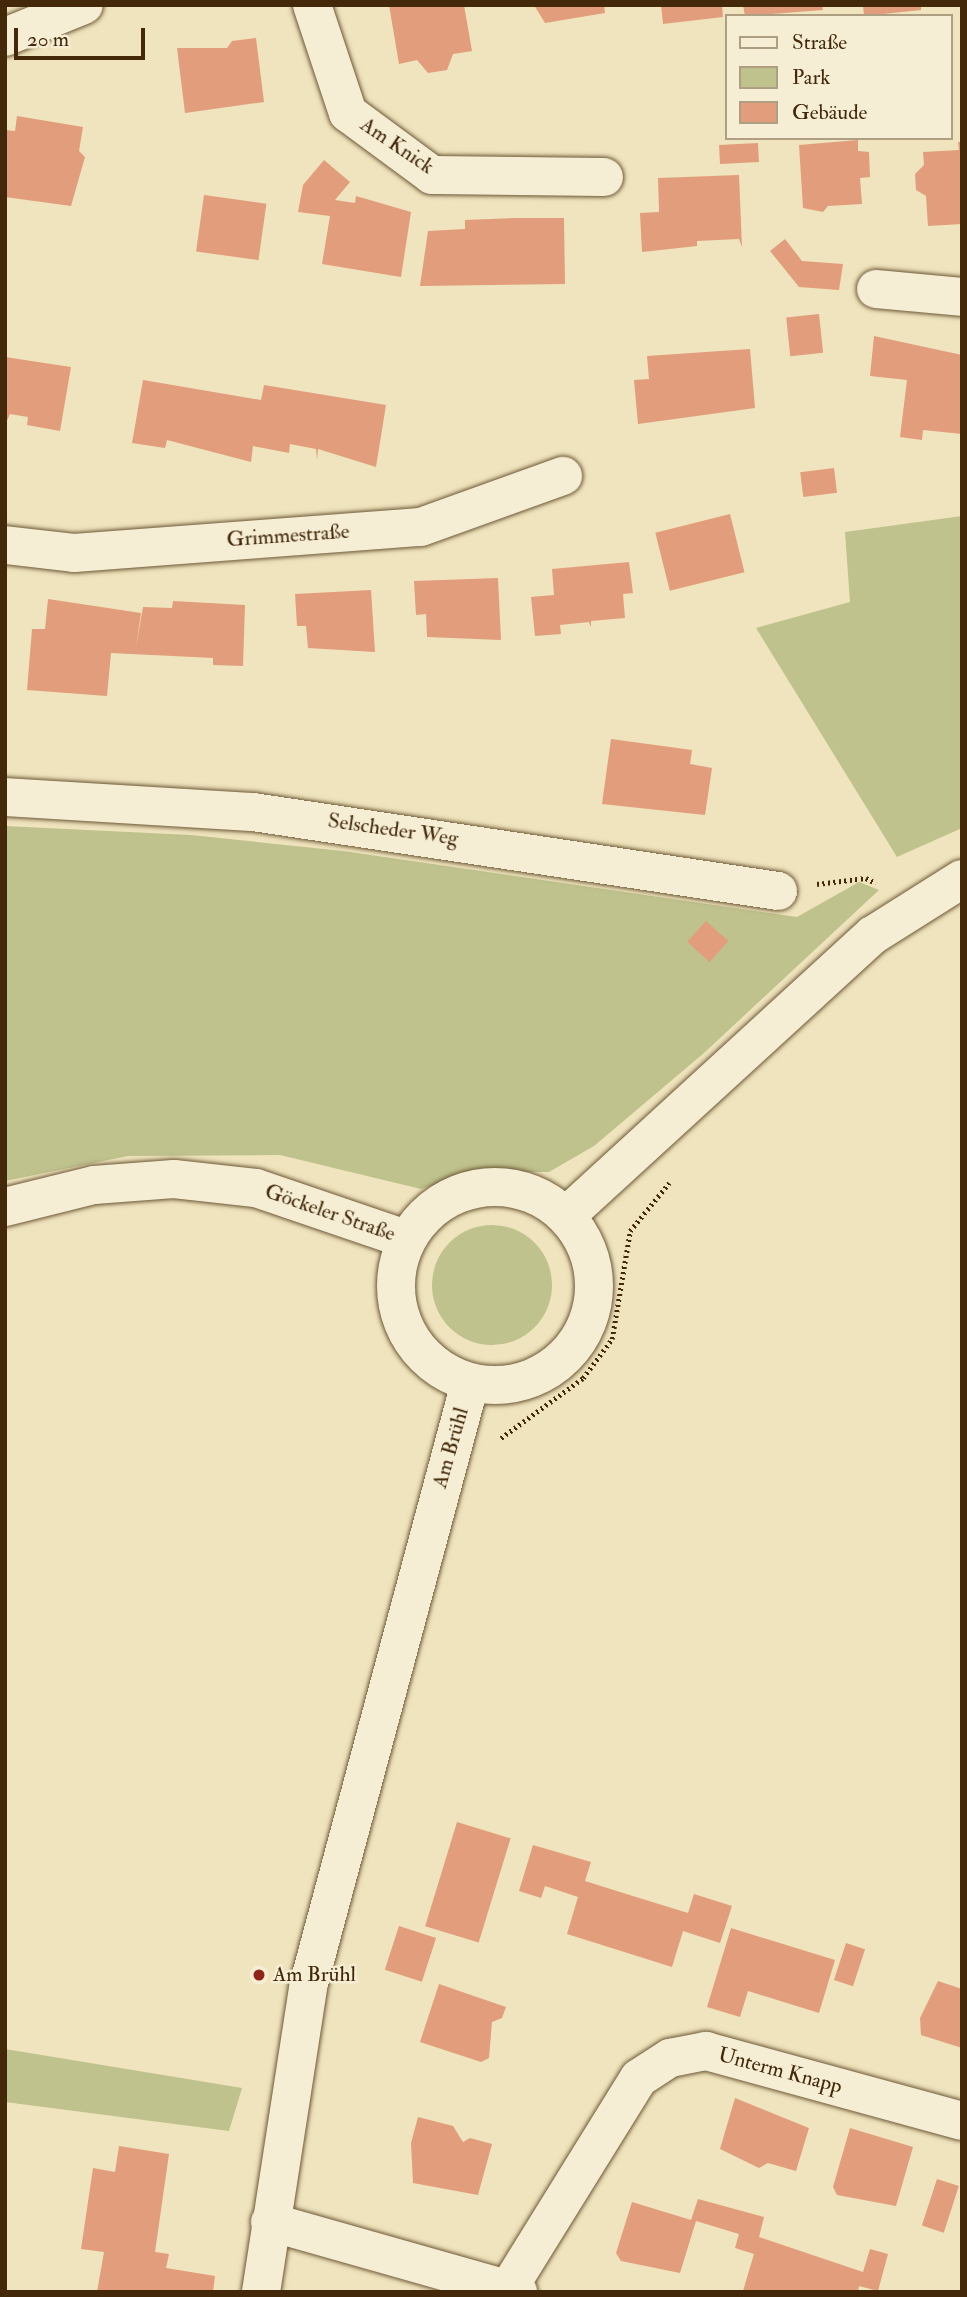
<!DOCTYPE html>
<meta charset="utf-8">
<style>
body{margin:0}
#map{position:relative;width:967px;height:2297px;overflow:hidden;background:#efe4bd;font-family:"IM FELL Double Pica",serif}
div>[style]{position:absolute}
.green>*{inset:0;background:#bfc28d}
.round{border-radius:50%}
.building>*{inset:0;background:#e29d7d;transform-origin:0 0}
.path>*{height:4.5px;margin-top:-2.25px;transform-origin:0;background:repeating-linear-gradient(90deg,#43290a 0 2px,transparent 0 5.5px)}
.roads{filter:drop-shadow(0 0 2px #6e5837) drop-shadow(0 0 2px #6e5837)}
.minor>*{height:38px;margin:-19px;padding:0 19px;transform-origin:19px;border-radius:19px;background:#f5edd4}
.minor>.ring{margin:-19px;padding:0;box-sizing:content-box;background:none;border:38px solid #f5edd4;border-radius:50%}
.dots>*{width:19px;height:19px;translate:-50% -50%;box-sizing:border-box;border:4px solid #f5edd4;border-radius:50%}
span{translate:-50% -50%;white-space:nowrap;text-align:center;line-height:1.15;-webkit-text-stroke:5px #f5edd4;paint-order:stroke}
.street-label{font-size:21px;color:#43290a}
.poi-label{font-size:21px;color:#43290a}
.left{translate:0 -50%;text-align:left}
.frame{position:absolute;inset:0;border:7px solid #43290a;pointer-events:none}
.legend{position:absolute;left:725px;top:14px;width:228px;height:126px;box-sizing:border-box;background:#f5edd4;border:2px solid #ae9f83;margin:0;padding:9px 12px;list-style:none;font-size:21px;color:#43290a}
.legend li{display:flex;align-items:center;gap:14px;height:35px}
.legend b{width:35px;border:2px solid #ae9f83}
.scale{position:absolute;left:14px;top:28px;width:131px;height:32px;box-sizing:border-box;border:4px solid #43290a;border-top:0;padding-left:9px;font-size:21px;line-height:24px;white-space:nowrap;color:#43290a;-webkit-text-stroke:5px #f5edd4;paint-order:stroke}
</style>
<div id="map">
<div class="green">
<i style="clip-path:polygon(962px 516px,962px 828px,897px 857px,756px 628px,850px 602px,845px 532px)"></i>
<i style="clip-path:polygon(5px 826px,191px 835px,343px 851px,797px 917px,859px 882px,879px 890px,704px 1053px,594px 1146px,549px 1172px,475px 1172px,421px 1189px,280px 1155px,128px 1156px,5px 1181px)"></i>
<i class="round" style="left:432px;top:1225px;width:120px;height:120px"></i>
<i style="clip-path:polygon(5px 2049px,242px 2088px,229px 2131px,5px 2102px)"></i>
</div>
<div class="building">
<i style="clip-path:polygon(389px 5px,464px 5px,472px 51px,453px 54px,447px 70px,428px 73px,417px 60px,399px 64px)"></i>
<i style="clip-path:polygon(534px 5px,604px 5px,605px 13px,545px 23px)"></i>
<i style="clip-path:polygon(661px 5px,722px 5px,723px 17px,663px 24px)"></i>
<i style="clip-path:polygon(743px 5px,822px 5px,823px 10px,745px 16px)"></i>
<i style="clip-path:polygon(863px 5px,921px 5px,921px 10px,864px 16px)"></i>
<i style="clip-path:polygon(256px 38px,264px 102px,185px 113px,177px 48px,227px 48px,232px 41px)"></i>
<i style="clip-path:polygon(17px 116px,83px 127px,79px 151px,85px 157px,71px 206px,5px 197px,5px 130px,15px 131px)"></i>
<i style="clip-path:polygon(858px 140px,858px 151px,869px 152px,870px 177px,860px 178px,862px 204px,828px 206px,823px 212px,803px 208px,799px 145px)"></i>
<i style="clip-path:polygon(958px 142px,962px 142px,962px 224px,928px 226px,926px 196px,916px 190px,915px 174px,924px 165px,923px 152px,959px 150px)"></i>
<i style="left:758px;top:143px;width:19px;height:39px;rotate:87deg"></i>
<i style="clip-path:polygon(324px 160px,350px 182px,335px 200px,355px 203px,356px 196px,411px 212px,401px 277px,322px 264px,330px 216px,298px 212px,303px 185px)"></i>
<i style="clip-path:polygon(739px 175px,742px 247px,739px 239px,697px 241px,697px 246px,642px 252px,640px 213px,659px 212px,658px 178px)"></i>
<i style="left:204px;top:195px;width:63px;height:57px;rotate:8deg"></i>
<i style="clip-path:polygon(514px 218px,564px 218px,565px 284px,420px 286px,428px 231px,465px 229px,465px 220px)"></i>
<i style="clip-path:polygon(785px 239px,802px 261px,843px 264px,839px 290px,799px 287px,770px 251px)"></i>
<i style="left:819px;top:314px;width:39px;height:33px;rotate:84deg"></i>
<i style="clip-path:polygon(874px 336px,962px 355px,962px 434px,923px 430px,922px 440px,900px 437px,907px 380px,870px 376px)"></i>
<i style="clip-path:polygon(750px 349px,755px 408px,638px 424px,634px 380px,649px 379px,647px 356px)"></i>
<i style="clip-path:polygon(5px 357px,71px 367px,60px 431px,27px 425px,28px 417px,10px 414px,5px 425px)"></i>
<i style="clip-path:polygon(143px 380px,261px 400px,264px 385px,386px 405px,376px 467px,318px 449px,317px 460px,316px 449px,290px 444px,289px 453px,253px 446px,251px 462px,167px 440px,165px 448px,132px 443px)"></i>
<i style="left:834px;top:468px;width:25px;height:34px;rotate:83deg"></i>
<i style="left:730px;top:514px;width:60px;height:77px;rotate:76deg"></i>
<i style="clip-path:polygon(629px 562px,633px 593px,623px 594px,625px 618px,591px 621px,591px 627px,589px 622px,560px 625px,561px 634px,535px 636px,531px 597px,554px 595px,552px 569px)"></i>
<i style="clip-path:polygon(498px 578px,501px 640px,427px 637px,426px 614px,416px 615px,414px 581px)"></i>
<i style="clip-path:polygon(371px 590px,375px 652px,308px 648px,306px 626px,297px 626px,295px 594px)"></i>
<i style="clip-path:polygon(48px 599px,141px 613px,136px 647px,143px 607px,172px 608px,173px 601px,245px 605px,243px 666px,213px 665px,213px 658px,111px 653px,107px 696px,27px 690px,32px 629px,45px 629px)"></i>
<i style="clip-path:polygon(611px 739px,692px 750px,690px 764px,712px 768px,705px 815px,602px 804px)"></i>
<i style="left:706px;top:921px;width:30px;height:28px;rotate:42deg"></i>
<i style="left:457px;top:1822px;width:56px;height:109px;rotate:17deg"></i>
<i style="clip-path:polygon(533px 1845px,591px 1862px,585px 1881px,636px 1897px,688px 1913px,694px 1894px,732px 1906px,720px 1943px,683px 1931px,672px 1967px,567px 1934px,578px 1897px,545px 1886px,541px 1898px,519px 1891px)"></i>
<i style="left:399px;top:1926px;width:39px;height:46px;rotate:18deg"></i>
<i style="clip-path:polygon(731px 1928px,835px 1960px,819px 2013px,748px 1991px,740px 2017px,707px 2007px)"></i>
<i style="left:846px;top:1943px;width:20px;height:39px;rotate:18deg"></i>
<i style="clip-path:polygon(938px 1981px,962px 1989px,962px 2048px,921px 2035px,920px 2018px)"></i>
<i style="clip-path:polygon(439px 1984px,506px 2007px,502px 2018px,492px 2022px,489px 2058px,481px 2062px,420px 2042px)"></i>
<i style="clip-path:polygon(735px 2098px,809px 2128px,796px 2171px,768px 2163px,759px 2168px,720px 2149px)"></i>
<i style="clip-path:polygon(418px 2117px,453px 2126px,463px 2142px,470px 2138px,492px 2144px,478px 2195px,413px 2183px,411px 2143px)"></i>
<i style="clip-path:polygon(850px 2128px,913px 2147px,896px 2206px,837px 2195px,833px 2187px)"></i>
<i style="clip-path:polygon(119px 2146px,169px 2154px,155px 2252px,169px 2254px,166px 2268px,215px 2276px,213px 2292px,97px 2292px,104px 2252px,81px 2249px,93px 2168px,115px 2172px)"></i>
<i style="left:937px;top:2179px;width:23px;height:49px;rotate:18deg"></i>
<i style="clip-path:polygon(698px 2199px,764px 2217px,759px 2237px,863px 2272px,870px 2249px,888px 2254px,878px 2291px,859px 2286px,858px 2292px,743px 2291px,754px 2254px,735px 2248px,739px 2234px,696px 2221px,680px 2273px,621px 2261px,616px 2253px,632px 2202px,691px 2220px)"></i>
</div>
<div class="path">
<i style="left:817px;top:884px;width:49px;rotate:-7deg"></i>
<i style="left:866px;top:878px;width:11px;rotate:27deg"></i>
<i style="left:501px;top:1438px;width:102px;rotate:-36.2deg"></i>
<i style="left:583px;top:1378px;width:49px;rotate:-53.4deg"></i>
<i style="left:612px;top:1339px;width:109px;rotate:-80.5deg"></i>
<i style="left:630px;top:1231px;width:62px;rotate:-50.9deg"></i>
</div>
<div class="roads">
<div class="minor">
<i style="left:312px;top:5px;width:114px;rotate:71.6deg"></i>
<i style="left:348px;top:113px;width:104px;rotate:36.4deg"></i>
<i style="left:432px;top:175px;width:172px;rotate:0.7deg"></i>
<i style="left:5px;top:37px;width:85px;rotate:-22.1deg"></i>
<i style="left:876px;top:289px;width:86px;rotate:5.3deg"></i>
<i style="left:5px;top:545px;width:69px;rotate:6.6deg"></i>
<i style="left:74px;top:553px;width:348px;rotate:-4.3deg"></i>
<i style="left:421px;top:527px;width:151px;rotate:-19.8deg"></i>
<i style="left:5px;top:797px;width:248px;rotate:3.5deg"></i>
<i style="left:253px;top:812px;width:531px;rotate:8.56deg"></i>
<i class="ring" style="left:396px;top:1187px;width:160px;height:160px"></i>
<i style="left:5px;top:1207px;width:92px;rotate:-13.9deg"></i>
<i style="left:94px;top:1185px;width:80px;rotate:-4.3deg"></i>
<i style="left:174px;top:1179px;width:82px;rotate:6.3deg"></i>
<i style="left:256px;top:1188px;width:158px;rotate:18.8deg"></i>
<i style="left:566px;top:1216px;width:416px;rotate:-42.5deg"></i>
<i style="left:873px;top:935px;width:105px;rotate:-32.2deg"></i>
<i style="left:270px;top:2222px;width:258px;rotate:15.8deg"></i>
<i style="left:508px;top:2289px;width:248px;rotate:-58.2deg"></i>
<i style="left:639px;top:2078px;width:37px;rotate:-33deg"></i>
<i style="left:670px;top:2058px;width:37px;rotate:-11deg"></i>
<i style="left:706px;top:2051px;width:265px;rotate:15.3deg"></i>
<i style="left:261px;top:2292px;width:313px;rotate:-81.2deg"></i>
<i style="left:309px;top:1983px;width:621px;rotate:-74.98deg"></i>
</div>
</div>
<div class="dots">
<i style="left:259px;top:1975px;background:#8f2418"></i>
</div>
<div class="street-label">
<span style="left:397px;top:146px;rotate:34deg">Am Knick</span>
<span style="left:288px;top:536px;rotate:-4deg">Grimmestraße</span>
<span style="left:393px;top:830px;rotate:8deg">Selscheder Weg</span>
<span style="left:330px;top:1213px;rotate:19deg">Göckeler Straße</span>
<span style="left:451px;top:1448px;rotate:-74deg">Am Brühl</span>
<span style="left:780px;top:2071px;rotate:15deg">Unterm Knapp</span>
</div>
<div class="poi-label">
<span class="left" style="left:273px;top:1975px">Am Brühl</span>
</div>
<div class="frame"></div>
<ul class="legend">
<li><b style="height:9px;background:#f5edd4"></b>Straße</li>
<li><b style="height:19px;background:#bfc28d"></b>Park</li>
<li><b style="height:19px;background:#e29d7d"></b>Gebäude</li>
</ul>
<div class="scale">20 m</div>
</div>
